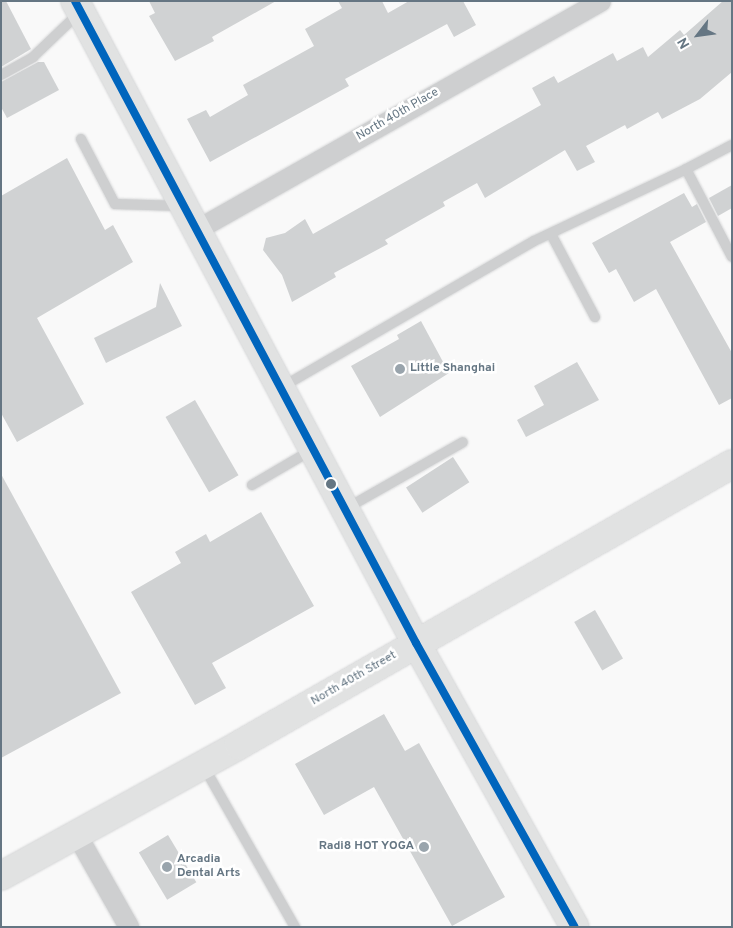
<!DOCTYPE html>
<style>
body{margin:0}
#map{position:relative;width:733px;height:928px;overflow:hidden;background:#f9f9f9;font-family:Overpass,sans-serif}
div>[style]{position:absolute}
.building>*{inset:0;background:#d0d2d3;transform-origin:0 0}
.roads{filter:drop-shadow(0 0 1px #d5d6d7) drop-shadow(0 0 1px #d5d6d7)}
.service>*{height:10px;margin:-5px;padding:0 5px;transform-origin:5px;border-radius:5px;background:#cecfd0}
.minor>*{height:20px;margin:-10px;padding:0 10px;transform-origin:10px;border-radius:10px;background:#cecfd0}
.secondary>*{height:28px;margin:-14px;padding:0 14px;transform-origin:14px;border-radius:14px;background:#e1e2e2}
.bus-1>*{height:8px;margin:-4px;padding:0 4px;transform-origin:4px;border-radius:4px;background:#0065bd}
.dots>*{width:14px;height:14px;translate:-50% -50%;box-sizing:border-box;border:2px solid #fff;border-radius:50%}
span{translate:-50% -50%;white-space:nowrap;text-align:center;line-height:1.15;-webkit-text-stroke:5px #fff;paint-order:stroke}
.street-label{font-size:12px;color:#657683}
.poi-label{font-size:12px;color:#657683;font-weight:700}
.left{translate:0 -50%;text-align:left}
.right{translate:-100% -50%;text-align:right}
.frame{position:absolute;inset:0;border:2px solid #657683;pointer-events:none}
.north{position:absolute;left:673px;top:10px;width:50px;height:50px;-webkit-text-stroke:4px #fff;paint-order:stroke;rotate:240deg;font-size:14px;font-weight:700;line-height:20px;text-align:center;color:#657683}
.north::after{content:'';display:block;margin:auto;width:18px;height:22px;background:#657683;clip-path:polygon(50% 0,100% 100%,50% 72%,0 100%)}
</style>
<div id="map">
<div class="building">
<i style="clip-path:polygon(1px 1px,6px 1px,31px 49px,1px 67px)"></i>
<i style="clip-path:polygon(149px 1px,276px 1px,212px 37px,214px 41px,175px 61px,149px 16px,155px 13px)"></i>
<i style="clip-path:polygon(338px 1px,382px 1px,388px 13px,409px 1px,463px 1px,476px 25px,454px 37px,447px 24px,345px 79px,349px 86px,210px 162px,187px 119px,206px 110px,210px 117px,248px 95px,243px 85px,314px 46px,305px 29px,342px 8px)"></i>
<i style="clip-path:polygon(723px 1px,732px 1px,732px 72px,700px 99px,662px 119px,658px 112px,627px 129px,625px 125px,586px 146px,595px 162px,577px 171px,565px 150px,485px 198px,477px 183px,443px 202px,445px 206px,385px 240px,388px 244px,334px 273px,336px 277px,292px 302px,282px 275px,263px 250px,266px 238px,285px 233px,305px 219px,313px 234px,541px 105px,532px 88px,554px 76px,558px 83px,613px 53px,617px 61px,643px 47px,648px 57px,680px 30px,684px 35px)"></i>
<i style="clip-path:polygon(38px 62px,44px 62px,59px 90px,7px 118px,1px 107px,1px 82px)"></i>
<i style="clip-path:polygon(67px 158px,105px 230px,113px 225px,133px 262px,37px 318px,84px 404px,17px 442px,1px 413px,1px 196px)"></i>
<i style="clip-path:polygon(732px 185px,732px 208px,718px 216px,709px 198px)"></i>
<i style="clip-path:polygon(684px 193px,692px 207px,697px 204px,706px 222px,670px 242px,732px 353px,732px 398px,719px 405px,656px 289px,634px 302px,616px 269px,609px 273px,592px 243px)"></i>
<i style="clip-path:polygon(160px 283px,182px 326px,106px 363px,94px 338px,156px 307px)"></i>
<i style="clip-path:polygon(421px 321px,449px 373px,380px 417px,351px 366px,399px 339px,397px 335px)"></i>
<i style="clip-path:polygon(577px 362px,599px 400px,526px 437px,517px 420px,544px 405px,534px 386px)"></i>
<i style="left:195px;top:400px;width:87px;height:34px;rotate:60deg"></i>
<i style="left:453px;top:457px;width:30px;height:56px;rotate:57deg"></i>
<i style="clip-path:polygon(1px 474px,121px 693px,1px 758px)"></i>
<i style="clip-path:polygon(261px 512px,314px 606px,212px 663px,226px 688px,195px 705px,131px 592px,181px 563px,175px 552px,206px 534px,210px 542px)"></i>
<i style="left:595px;top:610px;width:56px;height:24px;rotate:60deg"></i>
<i style="clip-path:polygon(384px 714px,405px 751px,419px 743px,505px 897px,452px 926px,374px 787px,324px 815px,295px 764px)"></i>
<i style="left:168px;top:835px;width:55px;height:34px;rotate:59deg"></i>
</div>
<div class="roads">
<div class="service">
<i style="left:1px;top:75px;width:37px;rotate:-29deg"></i>
<i style="left:33px;top:57px;width:65px;rotate:-43.8deg"></i>
<i style="left:81px;top:139px;width:73px;rotate:62.4deg"></i>
<i style="left:115px;top:204px;width:66px;rotate:1.7deg"></i>
<i style="left:732px;top:145px;width:52px;rotate:152.4deg"></i>
<i style="left:686px;top:169px;width:99px;rotate:62.4deg"></i>
<i style="left:551px;top:234px;width:94px;rotate:62.1deg"></i>
<i style="left:282px;top:387px;width:291px;rotate:-30.1deg"></i>
<i style="left:534px;top:241px;width:168px;rotate:-25.3deg"></i>
<i style="left:252px;top:485px;width:69px;rotate:-30.3deg"></i>
<i style="left:347px;top:508px;width:133px;rotate:-29.6deg"></i>
<i style="left:204px;top:767px;width:184px;rotate:60.4deg"></i>
</div>
<div class="minor">
<i style="left:197px;top:230px;width:464px;rotate:-29.5deg"></i>
<i style="left:77px;top:835px;width:106px;rotate:60.5deg"></i>
</div>
<div class="secondary">
<i style="left:75px;top:1px;width:727px;rotate:62.02deg"></i>
<i style="left:416px;top:643px;width:325px;rotate:60.8deg"></i>
<i style="left:1px;top:876px;width:272px;rotate:-28.8deg"></i>
<i style="left:239px;top:745px;width:567px;rotate:-29.68deg"></i>
</div>
</div>
<div class="bus-1">
<i style="left:75px;top:1px;width:727px;rotate:62.02deg"></i>
<i style="left:416px;top:643px;width:325px;rotate:60.8deg"></i>
</div>
<div class="dots">
<i style="left:400px;top:369px;background:#99a4ac"></i>
<i style="left:331px;top:484px;background:#657683"></i>
<i style="left:424px;top:847px;background:#99a4ac"></i>
<i style="left:167px;top:867px;background:#99a4ac"></i>
</div>
<div class="street-label">
<span style="left:398px;top:115px;rotate:-30deg">North 40th Place</span>
<span style="left:354px;top:679px;rotate:-30deg">North 40th Street</span>
</div>
<div class="poi-label">
<span class="left" style="left:410px;top:369px">Little Shanghai</span>
<span class="right" style="left:414px;top:847px">Radi8 HOT YOGA</span>
<span class="left" style="left:177px;top:867px">Arcadia<br>Dental Arts</span>
</div>
<div class="frame"></div>
<div class="north">N</div>
</div>
